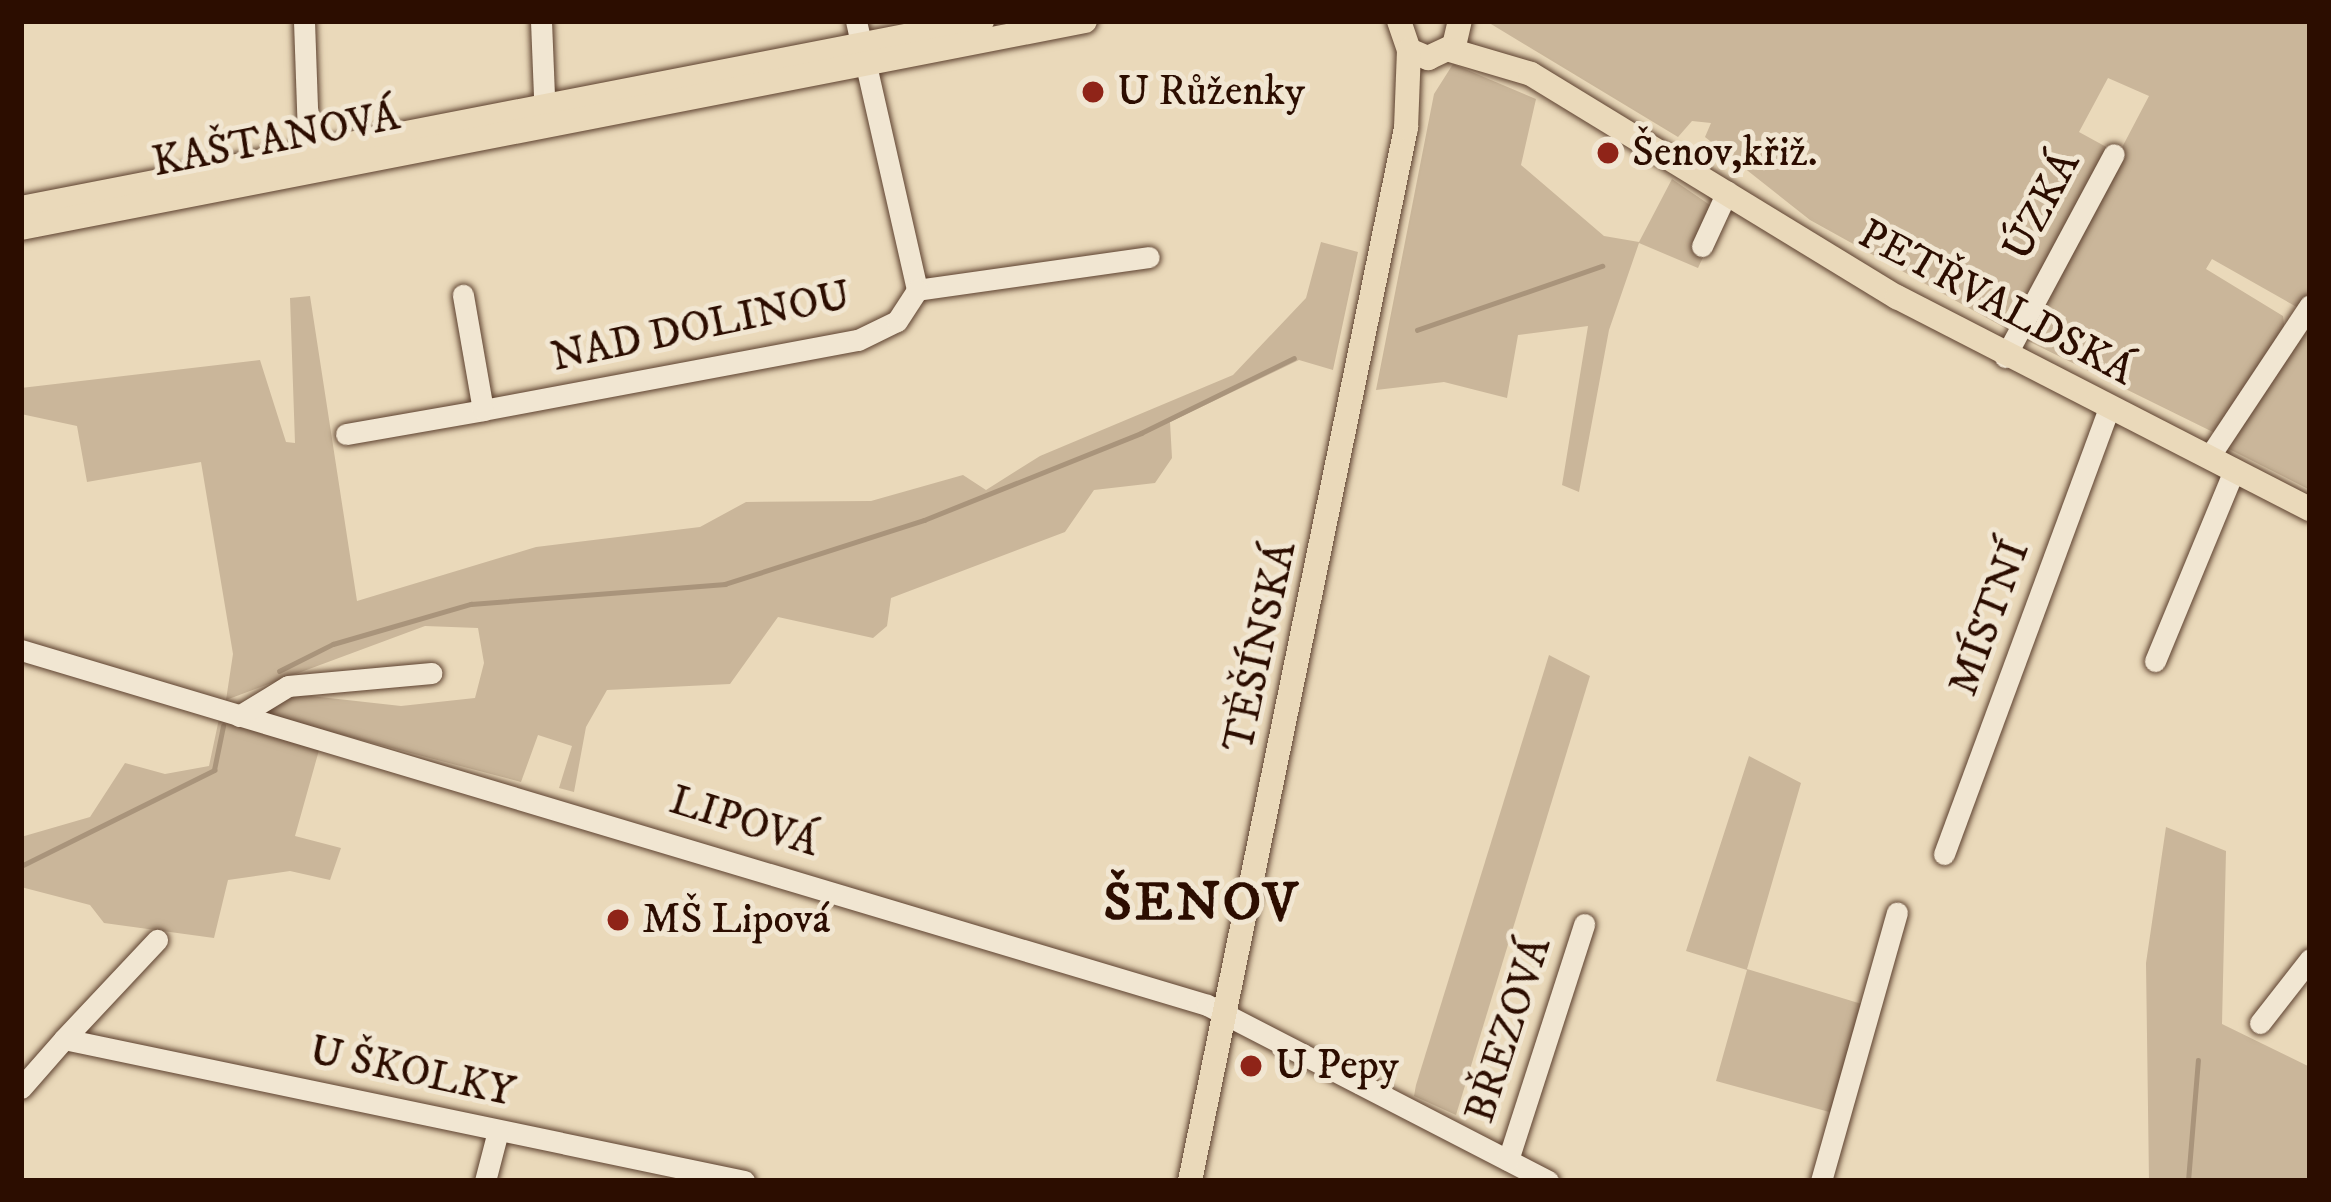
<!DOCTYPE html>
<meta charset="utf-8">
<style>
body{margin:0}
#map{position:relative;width:2331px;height:1202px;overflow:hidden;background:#ead9ba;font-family:"IM FELL DW Pica",serif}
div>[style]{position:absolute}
.green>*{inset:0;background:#cab69a}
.stream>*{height:4.5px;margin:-2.25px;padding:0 2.25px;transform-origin:2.25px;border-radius:2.25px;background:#a9947b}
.roads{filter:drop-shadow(0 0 3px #5c402e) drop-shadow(0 0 3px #5c402e)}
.minor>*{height:21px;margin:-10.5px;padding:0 10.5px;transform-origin:10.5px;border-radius:10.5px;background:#f1e6d2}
.major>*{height:24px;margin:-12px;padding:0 12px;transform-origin:12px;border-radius:12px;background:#ead9ba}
.dots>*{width:33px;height:33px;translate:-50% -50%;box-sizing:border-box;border:6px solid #f1e6d2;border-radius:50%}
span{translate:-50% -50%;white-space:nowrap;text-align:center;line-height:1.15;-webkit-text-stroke:10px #f1e6d2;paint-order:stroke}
.poi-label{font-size:42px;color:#2c0d00}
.left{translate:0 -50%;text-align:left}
.street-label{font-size:42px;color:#2c0d00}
.district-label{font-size:54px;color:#2c0d00;font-weight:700;letter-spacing:3px}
.frame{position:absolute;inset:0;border:24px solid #2c0d00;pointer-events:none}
</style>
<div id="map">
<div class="green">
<i style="clip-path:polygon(1486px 21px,2310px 21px,2310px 298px,2302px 310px,2212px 259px,2206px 269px,2283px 316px,2285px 332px,2217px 434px,2022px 338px,2149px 96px,2108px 78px,2079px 132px,2110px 149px,2014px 333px,1810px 220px,1705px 137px,1711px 123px,1692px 121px,1678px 137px)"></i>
<i style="clip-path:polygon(1453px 64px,1536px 99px,1521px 165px,1604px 236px,1639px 242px,1672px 179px,1723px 214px,1698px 268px,1639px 243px,1609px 330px,1579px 492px,1562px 485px,1588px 326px,1518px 335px,1507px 398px,1444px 382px,1376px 390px,1434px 94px)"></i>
<i style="clip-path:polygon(1321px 242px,1358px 252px,1333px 370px,1299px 360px,1170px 422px,1172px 458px,1155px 483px,1094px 490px,1065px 532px,891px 598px,887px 626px,873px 638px,778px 617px,730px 684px,607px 690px,586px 727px,574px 792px,559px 788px,572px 746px,538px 735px,521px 782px,255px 712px,293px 694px,401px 706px,475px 698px,484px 663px,478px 628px,425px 626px,226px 700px,233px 654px,201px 462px,87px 482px,77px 426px,21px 414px,21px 388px,260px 360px,286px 442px,295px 443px,290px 298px,310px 296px,357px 601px,536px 547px,700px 527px,746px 502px,871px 501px,963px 475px,986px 490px,1040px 456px,1233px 375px,1306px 298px)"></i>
<i style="clip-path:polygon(2310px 316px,2310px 490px,2223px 446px)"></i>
<i style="clip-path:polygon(1549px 655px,1590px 676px,1456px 1115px,1414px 1096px,1416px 1085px)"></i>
<i style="clip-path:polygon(220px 714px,321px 743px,295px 836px,341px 848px,330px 880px,290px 871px,228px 880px,214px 938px,104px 923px,90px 905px,21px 887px,21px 837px,90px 817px,125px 763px,165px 774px,209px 766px)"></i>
<i style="clip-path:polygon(1749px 756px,1801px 783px,1747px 969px,1865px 1005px,1833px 1113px,1716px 1081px,1747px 970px,1686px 951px)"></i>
<i style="clip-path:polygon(2166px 827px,2226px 851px,2222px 1024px,2310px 1067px,2310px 1181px,2149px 1181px,2146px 963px)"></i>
</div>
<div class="stream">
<i style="left:1417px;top:330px;width:196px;rotate:-19.1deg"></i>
<i style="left:279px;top:671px;width:60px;rotate:-26.6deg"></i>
<i style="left:333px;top:644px;width:144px;rotate:-16.2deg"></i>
<i style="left:471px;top:604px;width:255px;rotate:-4.5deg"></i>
<i style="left:725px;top:584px;width:209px;rotate:-17.8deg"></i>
<i style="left:924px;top:520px;width:234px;rotate:-21.8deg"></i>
<i style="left:1141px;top:433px;width:170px;rotate:-26.1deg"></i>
<i style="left:21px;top:866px;width:216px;rotate:-26.4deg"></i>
<i style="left:214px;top:770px;width:45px;rotate:-78.4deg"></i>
<i style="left:2188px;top:1181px;width:121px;rotate:-85.3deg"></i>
</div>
<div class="roads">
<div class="minor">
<i style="left:304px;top:21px;width:146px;rotate:88deg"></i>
<i style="left:541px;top:21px;width:101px;rotate:87.7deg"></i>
<i style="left:856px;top:21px;width:276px;rotate:77.2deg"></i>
<i style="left:917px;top:290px;width:234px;rotate:-8.1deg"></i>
<i style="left:1702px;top:246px;width:60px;rotate:-65.2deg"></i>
<i style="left:2005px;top:357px;width:230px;rotate:-61.8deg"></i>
<i style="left:483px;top:410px;width:381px;rotate:-10.6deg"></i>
<i style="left:858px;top:340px;width:43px;rotate:-26deg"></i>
<i style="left:897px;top:321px;width:37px;rotate:-57deg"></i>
<i style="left:346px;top:434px;width:139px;rotate:-9.9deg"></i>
<i style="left:483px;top:410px;width:117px;rotate:-99.9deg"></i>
<i style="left:2209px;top:457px;width:182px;rotate:-56.4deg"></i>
<i style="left:21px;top:650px;width:1238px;rotate:16.66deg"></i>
<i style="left:1207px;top:1005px;width:384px;rotate:27.3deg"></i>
<i style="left:2155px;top:661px;width:207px;rotate:-67.5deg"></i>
<i style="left:239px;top:716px;width:57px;rotate:-31.5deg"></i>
<i style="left:288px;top:686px;width:144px;rotate:-5.2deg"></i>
<i style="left:1944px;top:854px;width:475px;rotate:-69.7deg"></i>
<i style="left:2260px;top:1023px;width:81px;rotate:-52deg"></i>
<i style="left:64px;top:1039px;width:136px;rotate:-46.8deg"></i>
<i style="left:21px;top:1088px;width:65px;rotate:-48.7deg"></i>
<i style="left:64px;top:1039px;width:695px;rotate:11.8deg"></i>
<i style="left:1508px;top:1160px;width:248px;rotate:-72.1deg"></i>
<i style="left:485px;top:1181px;width:52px;rotate:-75.4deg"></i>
<i style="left:1821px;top:1181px;width:279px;rotate:-74.2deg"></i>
</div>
<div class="major">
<i style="left:1399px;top:21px;width:31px;rotate:71deg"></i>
<i style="left:1409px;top:50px;width:21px;rotate:23deg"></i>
<i style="left:1428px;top:58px;width:29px;rotate:-25deg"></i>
<i style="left:1454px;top:46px;width:26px;rotate:-77deg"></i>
<i style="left:1450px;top:50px;width:84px;rotate:16.5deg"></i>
<i style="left:1531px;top:74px;width:429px;rotate:31.4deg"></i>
<i style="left:1897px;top:297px;width:464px;rotate:27.2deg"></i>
<i style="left:21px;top:208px;width:979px;rotate:-11.01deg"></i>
<i style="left:21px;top:228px;width:1084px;rotate:-11.01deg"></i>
<i style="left:1190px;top:1181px;width:1075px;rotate:-78.41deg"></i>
<i style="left:1406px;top:128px;width:78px;rotate:-87.8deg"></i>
</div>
</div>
<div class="dots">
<i style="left:1093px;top:92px;background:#8f2418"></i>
<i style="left:1608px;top:153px;background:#8f2418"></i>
<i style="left:618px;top:920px;background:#8f2418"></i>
<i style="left:1251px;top:1066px;background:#8f2418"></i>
</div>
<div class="poi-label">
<span class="left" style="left:1117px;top:92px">U Růženky</span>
<span class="left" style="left:1632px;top:153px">Šenov,křiž.</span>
<span class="left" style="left:642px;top:920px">MŠ Lipová</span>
<span class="left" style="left:1275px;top:1066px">U Pepy</span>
</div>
<div class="street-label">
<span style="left:276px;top:140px;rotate:-11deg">KAŠTANOVÁ</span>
<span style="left:2042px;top:206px;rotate:-62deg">ÚZKÁ</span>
<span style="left:1996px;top:303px;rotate:28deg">PETŘVALDSKÁ</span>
<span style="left:701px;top:327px;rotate:-12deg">NAD DOLINOU</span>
<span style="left:1990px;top:618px;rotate:-70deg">MÍSTNÍ</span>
<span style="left:1261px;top:647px;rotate:-78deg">TĚŠÍNSKÁ</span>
<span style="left:744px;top:822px;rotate:17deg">LIPOVÁ</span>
<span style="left:1509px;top:1030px;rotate:-72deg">BŘEZOVÁ</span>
<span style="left:412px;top:1072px;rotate:12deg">U ŠKOLKY</span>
</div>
<div class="district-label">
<span style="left:1202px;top:904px">ŠENOV</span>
</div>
<div class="frame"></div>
</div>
